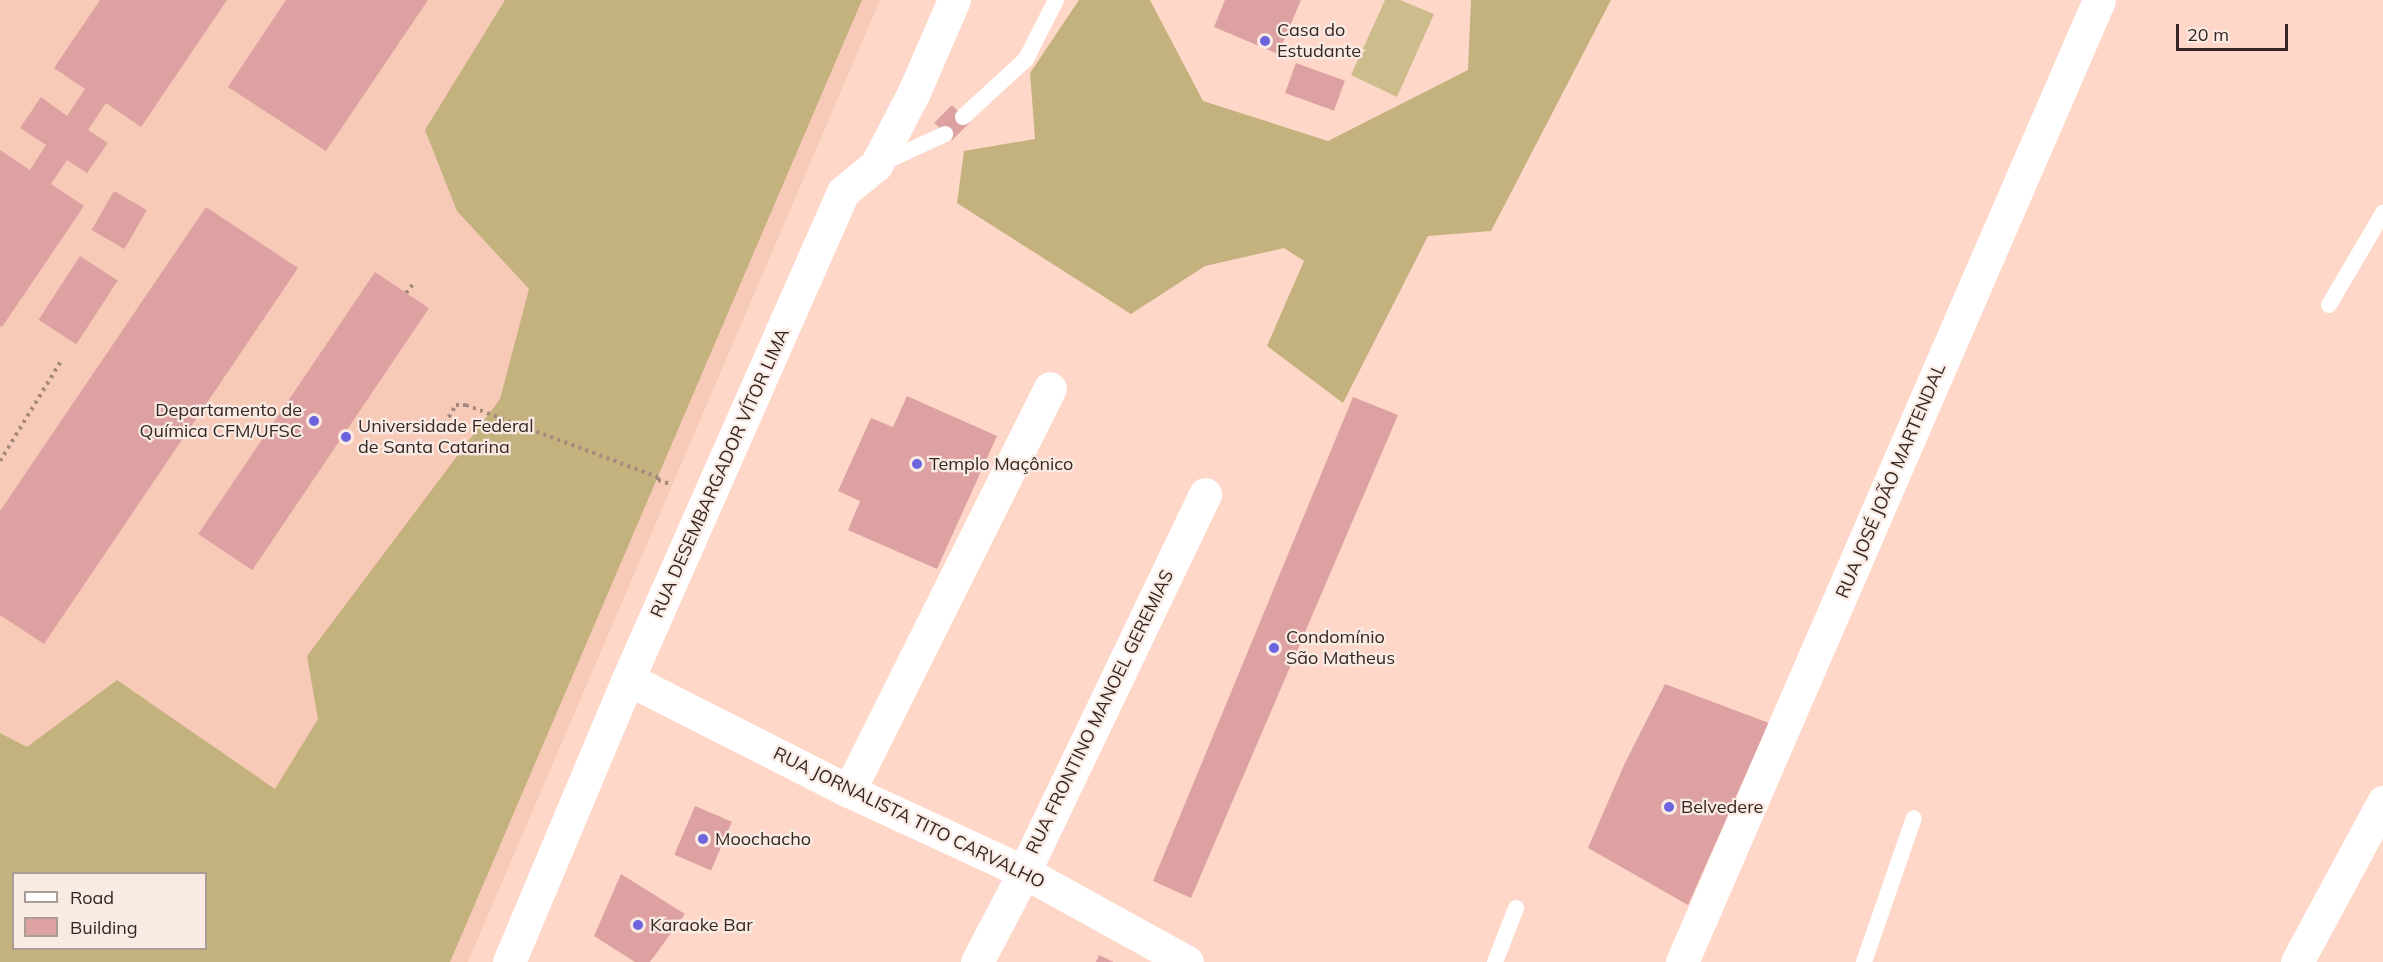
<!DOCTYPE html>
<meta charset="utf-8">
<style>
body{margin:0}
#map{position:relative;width:2383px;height:962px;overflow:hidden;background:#fed7c8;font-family:Mulish,sans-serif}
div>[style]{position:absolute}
.built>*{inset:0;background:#f7cab8}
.green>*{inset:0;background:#cdbc8c}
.forest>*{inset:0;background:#c3b17e}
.building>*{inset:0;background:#dda1a2;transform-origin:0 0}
.path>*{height:4px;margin-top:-2px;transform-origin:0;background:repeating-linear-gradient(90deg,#a5887e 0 3px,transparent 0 7.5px)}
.lane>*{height:16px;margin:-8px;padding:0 8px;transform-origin:8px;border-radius:8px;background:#fff}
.street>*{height:33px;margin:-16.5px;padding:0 16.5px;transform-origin:16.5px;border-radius:16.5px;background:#fff}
.secondary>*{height:33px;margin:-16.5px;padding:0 16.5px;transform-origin:16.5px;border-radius:16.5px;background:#fff}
.dots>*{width:16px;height:16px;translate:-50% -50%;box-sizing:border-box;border:3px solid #faeae4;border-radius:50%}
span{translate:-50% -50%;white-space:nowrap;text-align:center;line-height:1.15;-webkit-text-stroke:4.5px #faeae4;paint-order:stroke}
.poi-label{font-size:18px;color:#362722}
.left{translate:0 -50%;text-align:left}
.right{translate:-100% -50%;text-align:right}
.street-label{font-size:18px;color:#362722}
.legend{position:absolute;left:12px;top:872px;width:195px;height:78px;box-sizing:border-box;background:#faeae4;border:2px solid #ac9c96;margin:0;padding:8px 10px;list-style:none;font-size:18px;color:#362722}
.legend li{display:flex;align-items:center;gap:12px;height:30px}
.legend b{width:30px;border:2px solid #ac9c96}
.scale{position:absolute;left:2176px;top:24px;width:112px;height:27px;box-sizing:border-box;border:3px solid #362722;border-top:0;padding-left:8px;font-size:18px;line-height:21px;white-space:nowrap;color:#362722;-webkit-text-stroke:4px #faeae4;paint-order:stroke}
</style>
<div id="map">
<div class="built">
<i style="clip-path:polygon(evenodd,0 0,880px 0,468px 962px,0 962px,0 0,14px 874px,206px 874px,206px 948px,14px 948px,14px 874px)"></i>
</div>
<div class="green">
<i style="clip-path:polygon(1385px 0,1400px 0,1434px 14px,1397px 97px,1351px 75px)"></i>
</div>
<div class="forest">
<i style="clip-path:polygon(evenodd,505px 0,862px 0,450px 962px,0 962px,0 733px,27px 747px,117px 680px,275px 789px,318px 719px,307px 656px,500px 399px,529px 289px,457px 211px,425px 130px,505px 0,14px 874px,206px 874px,206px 948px,14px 948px,14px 874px)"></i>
<i style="clip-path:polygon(1079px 0,1150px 0,1203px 101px,1328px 141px,1468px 70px,1471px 0,1611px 0,1491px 231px,1428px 236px,1343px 403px,1267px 346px,1304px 261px,1284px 248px,1205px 266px,1131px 314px,957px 203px,964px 151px,1035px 139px,1030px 73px)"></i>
</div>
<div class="building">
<i style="clip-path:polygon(100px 0,227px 0,141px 127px,106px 103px,88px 130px,108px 143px,87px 173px,67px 160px,51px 184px,84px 206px,2px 327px,0 326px,0 150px,30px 170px,46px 145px,20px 128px,41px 97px,67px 116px,85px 89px,54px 68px)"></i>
<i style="clip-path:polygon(286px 0,428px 0,326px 151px,228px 87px)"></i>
<i style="clip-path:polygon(1225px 0,1301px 0,1278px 54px,1214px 27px)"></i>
<i style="left:1296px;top:63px;width:52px;height:32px;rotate:20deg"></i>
<i style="left:952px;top:105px;width:25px;height:25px;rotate:45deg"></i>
<i style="left:114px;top:191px;width:38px;height:45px;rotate:30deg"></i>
<i style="clip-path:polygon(206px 207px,298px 268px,44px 644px,0 615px,0 511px)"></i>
<i style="left:80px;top:256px;width:45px;height:76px;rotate:33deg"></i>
<i style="left:375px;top:272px;width:65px;height:316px;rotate:34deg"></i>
<i style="clip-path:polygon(907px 396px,997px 436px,937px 569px,848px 530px,860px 501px,838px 491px,871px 418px,893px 427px)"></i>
<i style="clip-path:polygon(1353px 397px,1398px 415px,1191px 898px,1153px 881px)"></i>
<i style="clip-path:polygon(1665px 684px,1769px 723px,1688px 905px,1588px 848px,1624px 765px)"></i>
<i style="left:695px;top:806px;width:40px;height:53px;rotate:23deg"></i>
<i style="clip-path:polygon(621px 874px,685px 914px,650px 962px,635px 962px,594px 936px)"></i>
<i style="clip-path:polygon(1099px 955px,1114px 962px,1096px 962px)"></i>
</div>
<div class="path">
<i style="left:406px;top:293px;width:13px;rotate:-51deg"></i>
<i style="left:441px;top:430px;width:29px;rotate:-59deg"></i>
<i style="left:456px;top:405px;width:10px"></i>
<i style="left:466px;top:405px;width:205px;rotate:20.6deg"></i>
<i style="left:658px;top:477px;width:3px;rotate:90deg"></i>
<i style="left:658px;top:480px;width:13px;rotate:18deg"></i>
<i style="left:0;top:461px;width:117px;rotate:-58.6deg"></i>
</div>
<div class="lane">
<i style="left:963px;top:117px;width:86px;rotate:-42.6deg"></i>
<i style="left:1026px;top:59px;width:66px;rotate:-63deg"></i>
<i style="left:878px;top:165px;width:74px;rotate:-24.8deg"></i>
<i style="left:2329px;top:305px;width:107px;rotate:-59.6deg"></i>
<i style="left:1495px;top:962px;width:58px;rotate:-68.7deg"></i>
<i style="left:1864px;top:962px;width:152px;rotate:-70.9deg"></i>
</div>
<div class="street">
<i style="left:628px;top:679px;width:248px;rotate:26.9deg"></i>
<i style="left:849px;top:791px;width:193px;rotate:24.8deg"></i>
<i style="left:1024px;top:872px;width:186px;rotate:28.9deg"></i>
<i style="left:849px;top:791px;width:450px;rotate:-63.5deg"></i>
<i style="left:977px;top:962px;width:102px;rotate:-62.4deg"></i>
<i style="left:1024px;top:872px;width:419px;rotate:-64.4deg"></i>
<i style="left:1682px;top:962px;width:1048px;rotate:-66.56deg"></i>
<i style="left:2297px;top:962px;width:182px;rotate:-61.7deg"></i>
</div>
<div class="secondary">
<i style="left:509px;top:962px;width:307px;rotate:-67.2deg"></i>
<i style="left:628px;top:679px;width:532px;rotate:-66.18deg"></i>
<i style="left:843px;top:192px;width:43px;rotate:-39.3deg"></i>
<i style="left:876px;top:165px;width:82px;rotate:-62.5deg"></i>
<i style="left:914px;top:92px;width:100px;rotate:-66.5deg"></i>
</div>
<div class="dots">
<i style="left:1265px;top:41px;background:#6b64dd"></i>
<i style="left:314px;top:421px;background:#6b64dd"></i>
<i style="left:346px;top:437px;background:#6b64dd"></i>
<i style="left:917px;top:464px;background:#6b64dd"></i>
<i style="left:1274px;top:648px;background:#6b64dd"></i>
<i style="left:1669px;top:807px;background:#6b64dd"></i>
<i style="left:703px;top:839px;background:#6b64dd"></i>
<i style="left:638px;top:925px;background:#6b64dd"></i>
</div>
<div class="poi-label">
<span class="left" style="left:1277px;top:41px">Casa do<br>Estudante</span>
<span class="right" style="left:302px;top:421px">Departamento de<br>Química CFM/UFSC</span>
<span class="left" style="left:358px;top:437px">Universidade Federal<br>de Santa Catarina</span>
<span class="left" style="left:929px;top:464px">Templo Maçônico</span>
<span class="left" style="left:1286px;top:648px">Condomínio<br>São Matheus</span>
<span class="left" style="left:1681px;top:807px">Belvedere</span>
<span class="left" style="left:715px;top:839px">Moochacho</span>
<span class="left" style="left:650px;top:925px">Karaoke Bar</span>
</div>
<div class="street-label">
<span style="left:720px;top:473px;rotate:-66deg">RUA DESEMBARGADOR VÍTOR LIMA</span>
<span style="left:1891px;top:481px;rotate:-67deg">RUA JOSÉ JOÃO MARTENDAL</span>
<span style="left:1100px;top:712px;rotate:-64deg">RUA FRONTINO MANOEL GEREMIAS</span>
<span style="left:909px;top:818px;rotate:26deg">RUA JORNALISTA TITO CARVALHO</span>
</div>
<ul class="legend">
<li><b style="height:8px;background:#fff"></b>Road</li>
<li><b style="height:16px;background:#dda1a2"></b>Building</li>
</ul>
<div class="scale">20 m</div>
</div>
